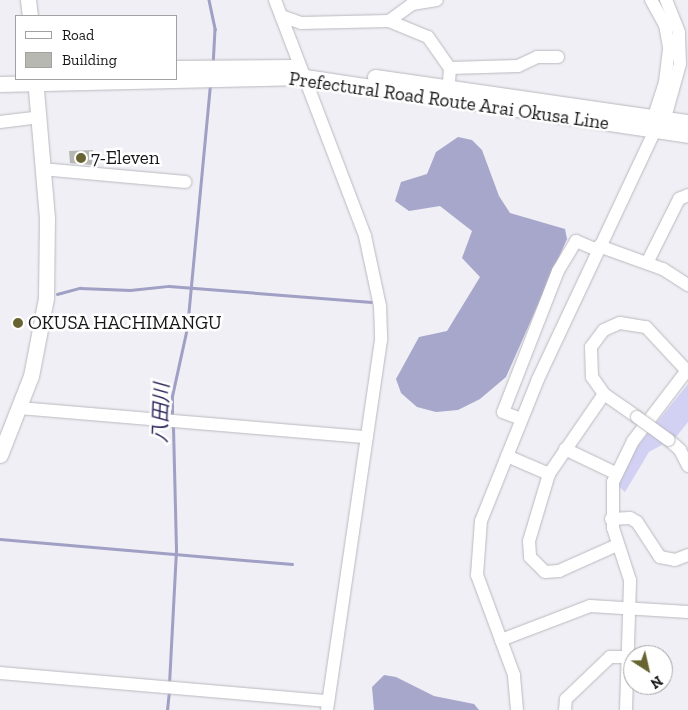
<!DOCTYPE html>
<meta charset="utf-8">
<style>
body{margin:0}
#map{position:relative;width:688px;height:710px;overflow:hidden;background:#efeff5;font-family:"Zilla Slab","Noto Sans JP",serif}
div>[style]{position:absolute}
.green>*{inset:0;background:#d2d1f3}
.forest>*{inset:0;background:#a7a7cc}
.stream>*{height:2.5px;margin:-1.25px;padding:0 1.25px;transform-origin:1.25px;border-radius:1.25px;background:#a09fc4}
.building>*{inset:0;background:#b8b8b2}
.roads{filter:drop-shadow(0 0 1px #b9b9bf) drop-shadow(0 0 1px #b9b9bf)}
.minor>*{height:12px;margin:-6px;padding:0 6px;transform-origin:6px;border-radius:6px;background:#fff}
.major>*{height:15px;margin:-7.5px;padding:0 7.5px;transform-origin:7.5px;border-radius:7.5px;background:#fff}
.bridges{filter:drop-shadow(0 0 1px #b9b9bf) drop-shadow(0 0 1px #b9b9bf)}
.minor-bridge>*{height:12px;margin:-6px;padding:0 6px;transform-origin:6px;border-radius:6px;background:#fff}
.dots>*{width:14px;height:14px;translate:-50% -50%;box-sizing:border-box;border:2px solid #fff;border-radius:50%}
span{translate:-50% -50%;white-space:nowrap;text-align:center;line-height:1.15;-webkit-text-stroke:5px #fff;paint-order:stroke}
.street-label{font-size:19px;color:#171719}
.poi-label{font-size:19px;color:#171719}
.left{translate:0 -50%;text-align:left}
.water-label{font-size:20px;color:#322c5d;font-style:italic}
.legend{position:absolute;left:15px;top:15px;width:162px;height:65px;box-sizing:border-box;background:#fff;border:1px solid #a2a2a3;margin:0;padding:6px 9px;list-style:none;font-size:15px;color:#171719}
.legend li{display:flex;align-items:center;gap:10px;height:25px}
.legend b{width:25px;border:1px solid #a2a2a3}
.north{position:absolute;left:623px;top:645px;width:50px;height:50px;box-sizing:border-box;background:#fff;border:1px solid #a2a2a3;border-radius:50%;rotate:145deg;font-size:14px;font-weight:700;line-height:20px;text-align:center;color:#171719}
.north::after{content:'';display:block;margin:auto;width:18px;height:22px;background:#676431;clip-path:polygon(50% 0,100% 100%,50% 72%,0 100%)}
</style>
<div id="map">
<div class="green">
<i style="clip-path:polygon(688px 384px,688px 422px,676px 437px,649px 452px,625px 492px,615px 483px,623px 464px)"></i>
</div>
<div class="forest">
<i style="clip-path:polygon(458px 137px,472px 140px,482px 150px,499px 196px,510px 213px,565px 229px,567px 239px,506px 377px,480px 399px,458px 410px,436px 412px,417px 407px,401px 393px,396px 379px,419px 337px,447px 331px,480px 277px,462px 258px,472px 231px,440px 206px,409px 211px,395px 201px,401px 182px,427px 174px,436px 152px)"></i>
<i style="clip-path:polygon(384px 675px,396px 677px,434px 696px,474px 704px,479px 710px,374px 710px,372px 687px)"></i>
</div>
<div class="stream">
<i style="left:209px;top:0;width:30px;rotate:78deg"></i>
<i style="left:215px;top:29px;width:33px;rotate:93deg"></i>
<i style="left:57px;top:294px;width:24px;rotate:-15deg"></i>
<i style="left:80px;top:288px;width:50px;rotate:2.3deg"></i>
<i style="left:130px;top:290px;width:39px;rotate:-6deg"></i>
<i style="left:169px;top:286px;width:203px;rotate:4.5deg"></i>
<i style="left:172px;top:416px;width:20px;rotate:-90deg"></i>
<i style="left:172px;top:396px;width:70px;rotate:-77.6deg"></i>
<i style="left:187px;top:328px;width:244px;rotate:-84.6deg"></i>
<i style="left:0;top:539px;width:293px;rotate:4.9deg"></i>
<i style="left:169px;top:684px;width:134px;rotate:-87deg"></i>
<i style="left:176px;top:550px;width:126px;rotate:-91.4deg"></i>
<i style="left:167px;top:710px;width:18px;rotate:-84deg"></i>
</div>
<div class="building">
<i style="clip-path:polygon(93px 150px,92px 165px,70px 163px,69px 151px)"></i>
</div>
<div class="roads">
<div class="minor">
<i style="left:275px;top:0;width:253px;rotate:69.1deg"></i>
<i style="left:365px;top:236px;width:72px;rotate:77.9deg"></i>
<i style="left:380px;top:306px;width:34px;rotate:88deg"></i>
<i style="left:381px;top:340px;width:374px;rotate:98.3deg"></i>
<i style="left:281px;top:16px;width:21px;rotate:19deg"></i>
<i style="left:301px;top:23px;width:88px;rotate:-1.3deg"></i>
<i style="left:389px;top:21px;width:42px;rotate:22.3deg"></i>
<i style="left:428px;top:37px;width:38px;rotate:55deg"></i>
<i style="left:450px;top:68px;width:30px;rotate:94deg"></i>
<i style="left:389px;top:21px;width:29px;rotate:-36deg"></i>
<i style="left:412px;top:4px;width:25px;rotate:-9deg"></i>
<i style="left:450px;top:68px;width:68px;rotate:-1.7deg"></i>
<i style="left:518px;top:66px;width:21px;rotate:-25deg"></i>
<i style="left:537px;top:57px;width:21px"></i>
<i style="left:0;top:122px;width:38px;rotate:-7deg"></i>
<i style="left:659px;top:125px;width:9px;rotate:-49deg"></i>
<i style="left:665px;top:118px;width:56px;rotate:-74.5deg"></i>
<i style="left:680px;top:64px;width:32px;rotate:-92deg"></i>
<i style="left:679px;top:32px;width:35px;rotate:-112deg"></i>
<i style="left:42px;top:169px;width:144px;rotate:5.2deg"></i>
<i style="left:599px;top:246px;width:68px;rotate:19.8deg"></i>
<i style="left:663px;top:269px;width:30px;rotate:33deg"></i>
<i style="left:647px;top:263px;width:72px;rotate:-63.4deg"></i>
<i style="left:679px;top:199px;width:10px;rotate:-24deg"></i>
<i style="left:604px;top:394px;width:97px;rotate:124.5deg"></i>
<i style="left:549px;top:474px;width:70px;rotate:106.6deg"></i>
<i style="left:529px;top:541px;width:16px;rotate:86deg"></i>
<i style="left:530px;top:557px;width:21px;rotate:45deg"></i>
<i style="left:545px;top:572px;width:14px;rotate:-4deg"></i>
<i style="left:559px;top:571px;width:64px;rotate:-24.1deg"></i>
<i style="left:19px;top:408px;width:349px;rotate:4.8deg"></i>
<i style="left:637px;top:417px;width:40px;rotate:-145.1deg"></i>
<i style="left:604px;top:394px;width:21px;rotate:-125deg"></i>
<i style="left:592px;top:377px;width:30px;rotate:-92deg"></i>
<i style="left:591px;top:347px;width:21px;rotate:-53deg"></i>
<i style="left:604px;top:330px;width:17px;rotate:-24deg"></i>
<i style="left:620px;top:323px;width:26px;rotate:9deg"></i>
<i style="left:646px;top:327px;width:60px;rotate:47deg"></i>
<i style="left:521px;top:419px;width:19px;rotate:-159deg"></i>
<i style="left:503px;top:412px;width:151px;rotate:-68.7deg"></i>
<i style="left:558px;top:271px;width:35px;rotate:-59deg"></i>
<i style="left:576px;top:241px;width:23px;rotate:23deg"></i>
<i style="left:669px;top:440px;width:15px;rotate:42deg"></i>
<i style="left:680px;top:450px;width:18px;rotate:63deg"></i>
<i style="left:565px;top:449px;width:55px;rotate:25.6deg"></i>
<i style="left:507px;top:456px;width:46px;rotate:23.2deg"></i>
<i style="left:611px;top:519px;width:19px;rotate:-3deg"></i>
<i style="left:630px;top:518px;width:8px;rotate:30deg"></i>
<i style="left:637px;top:522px;width:42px;rotate:56.7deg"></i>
<i style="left:660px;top:557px;width:15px;rotate:11deg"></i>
<i style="left:675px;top:560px;width:14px;rotate:-21deg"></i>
<i style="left:501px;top:640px;width:95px;rotate:-20.9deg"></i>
<i style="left:590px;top:606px;width:98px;rotate:3.5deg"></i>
<i style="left:0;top:673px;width:329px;rotate:4.9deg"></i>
<i style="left:517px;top:710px;width:35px;rotate:-95deg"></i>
<i style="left:514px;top:675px;width:107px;rotate:-110.3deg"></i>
<i style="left:477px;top:575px;width:54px;rotate:-85.8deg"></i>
<i style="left:481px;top:521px;width:153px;rotate:-68.1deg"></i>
<i style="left:538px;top:379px;width:275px;rotate:-64.8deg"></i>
<i style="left:655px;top:130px;width:14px;rotate:-94deg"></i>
<i style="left:654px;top:116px;width:36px;rotate:-72deg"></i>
<i style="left:665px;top:82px;width:35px;rotate:-83deg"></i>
<i style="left:669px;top:47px;width:22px;rotate:-100deg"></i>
<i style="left:665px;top:25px;width:29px;rotate:-119deg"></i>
<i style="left:565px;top:710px;width:11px;rotate:-85deg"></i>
<i style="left:566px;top:699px;width:61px;rotate:-43.7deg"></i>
<i style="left:610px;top:657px;width:17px"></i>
<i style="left:626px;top:710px;width:130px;rotate:-88.2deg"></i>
<i style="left:630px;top:580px;width:55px;rotate:-108.1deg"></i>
<i style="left:613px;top:528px;width:46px;rotate:-90deg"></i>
<i style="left:613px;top:482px;width:46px;rotate:-64deg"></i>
<i style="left:633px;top:441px;width:91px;rotate:-52.6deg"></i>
</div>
<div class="major">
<i style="left:28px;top:0;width:16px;rotate:83deg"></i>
<i style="left:176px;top:68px;width:117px;rotate:-0.5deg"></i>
<i style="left:375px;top:77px;width:316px;rotate:8.2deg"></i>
<i style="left:0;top:84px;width:305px;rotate:-1.3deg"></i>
<i style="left:305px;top:77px;width:387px;rotate:8.6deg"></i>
<i style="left:0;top:455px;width:85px;rotate:-68.6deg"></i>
<i style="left:31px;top:376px;width:79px;rotate:-79.1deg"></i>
<i style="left:46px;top:298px;width:80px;rotate:-89.3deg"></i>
<i style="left:47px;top:218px;width:140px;rotate:-94.9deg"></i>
</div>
</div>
<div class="bridges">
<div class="minor-bridge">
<i style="left:637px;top:417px;width:39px;rotate:36deg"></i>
</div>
</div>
<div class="dots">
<i style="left:81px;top:158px;background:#676431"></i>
<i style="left:18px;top:323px;background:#676431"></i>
</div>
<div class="street-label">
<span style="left:449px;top:101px;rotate:8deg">Prefectural Road Route Arai Okusa Line</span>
</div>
<div class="poi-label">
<span class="left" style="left:91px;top:158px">7-Eleven</span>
<span class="left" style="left:28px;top:323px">OKUSA HACHIMANGU</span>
</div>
<div class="water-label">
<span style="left:161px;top:413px;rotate:-88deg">八田川</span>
</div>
<ul class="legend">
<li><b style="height:6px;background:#fff"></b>Road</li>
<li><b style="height:14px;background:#b8b8b2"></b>Building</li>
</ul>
<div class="north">N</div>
</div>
